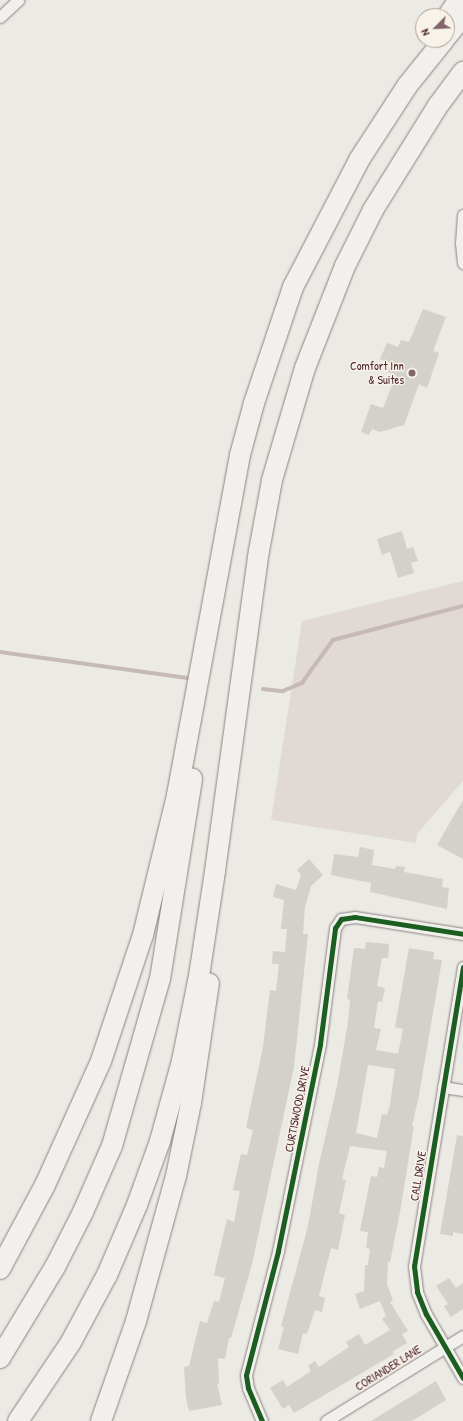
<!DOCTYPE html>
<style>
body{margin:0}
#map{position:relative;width:463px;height:1421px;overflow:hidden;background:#eceae4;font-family:"Patrick Hand",sans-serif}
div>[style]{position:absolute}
.green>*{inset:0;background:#e1dad4}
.stream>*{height:3.5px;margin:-1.75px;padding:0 1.75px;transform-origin:1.75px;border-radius:1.75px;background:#c7b9b6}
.building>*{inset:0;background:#d4d0cc}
.roads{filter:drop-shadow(0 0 1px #8b8282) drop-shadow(0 0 1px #8b8282)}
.street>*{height:11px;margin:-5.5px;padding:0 5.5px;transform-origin:5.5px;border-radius:5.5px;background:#f1f0ec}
.highway>*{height:20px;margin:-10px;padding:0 10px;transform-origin:10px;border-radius:10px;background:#f1f0ec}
.cycleway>*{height:5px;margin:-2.5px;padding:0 2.5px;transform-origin:2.5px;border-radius:2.5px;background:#1b5e20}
.dots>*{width:11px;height:11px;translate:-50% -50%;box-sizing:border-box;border:2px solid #f7f3e8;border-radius:50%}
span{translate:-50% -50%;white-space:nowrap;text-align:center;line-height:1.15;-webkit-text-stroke:3px #f7f3e8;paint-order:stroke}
.poi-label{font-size:12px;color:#4a1f2b}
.right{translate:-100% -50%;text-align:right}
.street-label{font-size:12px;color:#4a1f2b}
.north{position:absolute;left:415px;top:8px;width:40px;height:40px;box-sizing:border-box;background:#f7f3e8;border:1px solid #b29e9c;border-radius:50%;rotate:246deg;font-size:11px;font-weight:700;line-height:16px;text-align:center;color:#4a1f2b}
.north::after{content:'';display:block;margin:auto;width:14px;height:18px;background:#83666c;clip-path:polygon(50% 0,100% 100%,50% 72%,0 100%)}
</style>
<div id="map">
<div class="green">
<i style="clip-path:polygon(463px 581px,463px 781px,417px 834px,416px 843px,271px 820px,302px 621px)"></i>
</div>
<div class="stream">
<i style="left:0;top:652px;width:189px;rotate:7.9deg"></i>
<i style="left:263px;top:689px;width:20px;rotate:6deg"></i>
<i style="left:283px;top:691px;width:21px;rotate:-23deg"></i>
<i style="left:302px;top:683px;width:53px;rotate:-54.2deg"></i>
<i style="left:333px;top:640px;width:134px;rotate:-14.7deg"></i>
</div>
<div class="building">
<i style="clip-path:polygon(423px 309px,446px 317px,433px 351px,439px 353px,427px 388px,419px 384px,404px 425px,380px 432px,372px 429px,369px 435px,361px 432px,371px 404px,383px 408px,396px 375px,388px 372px,391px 364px,380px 359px,387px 343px,398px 347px,401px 340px,409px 342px)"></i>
<i style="clip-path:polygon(402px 531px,407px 549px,413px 547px,418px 561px,411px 563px,414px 573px,398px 578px,390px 552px,382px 555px,377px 539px)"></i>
<i style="clip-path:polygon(463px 800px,463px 859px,437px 845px)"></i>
<i style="clip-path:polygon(360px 847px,374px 850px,372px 865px,395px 869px,396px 866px,405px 867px,404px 872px,443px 879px,442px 887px,449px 888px,447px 909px,370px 892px,371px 883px,331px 875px,334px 854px,358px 857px)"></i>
<i style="clip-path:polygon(309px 859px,323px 875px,311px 886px,305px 907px,303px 934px,308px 934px,294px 1067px,252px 1264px,231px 1338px,229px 1338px,225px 1359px,218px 1358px,219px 1384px,217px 1384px,222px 1405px,189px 1411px,186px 1398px,184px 1367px,189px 1366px,200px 1321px,207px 1323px,214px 1301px,219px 1302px,225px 1278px,214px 1275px,227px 1219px,234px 1222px,240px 1191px,233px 1190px,241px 1154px,247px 1155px,253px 1130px,246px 1128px,263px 1047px,270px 990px,276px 991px,279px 964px,272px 964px,273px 951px,285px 952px,287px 929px,281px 929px,284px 900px,273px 897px,276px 884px,296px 890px,301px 875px,297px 870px)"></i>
<i style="clip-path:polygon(evenodd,366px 942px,389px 944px,388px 958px,382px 958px,377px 986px,385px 988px,382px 1002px,378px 1001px,374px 1028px,381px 1029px,376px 1050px,398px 1054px,403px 1029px,395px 1027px,409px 948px,434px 952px,433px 959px,442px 960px,419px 1095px,412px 1126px,414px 1126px,400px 1212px,390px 1262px,388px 1261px,387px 1284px,393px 1300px,390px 1302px,408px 1331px,402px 1334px,407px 1343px,392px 1352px,394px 1354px,294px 1413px,289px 1405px,283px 1409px,270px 1388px,283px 1380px,287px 1387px,311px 1371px,308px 1366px,315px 1361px,319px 1367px,349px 1347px,346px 1342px,359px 1334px,365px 1345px,390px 1330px,382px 1319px,386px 1316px,380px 1301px,360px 1309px,355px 1294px,364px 1291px,365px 1265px,368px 1265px,370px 1249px,366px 1248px,368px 1232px,360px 1231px,371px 1176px,377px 1177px,379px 1167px,384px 1168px,387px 1151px,350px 1146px,342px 1179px,346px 1180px,339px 1213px,345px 1215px,338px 1250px,331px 1248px,319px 1296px,325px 1298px,322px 1312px,315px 1310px,307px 1334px,303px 1333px,298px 1354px,278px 1349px,284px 1327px,281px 1326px,308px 1226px,319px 1164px,337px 1086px,348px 1022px,350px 1000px,347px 999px,354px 948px,365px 949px,366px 942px,368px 1065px,395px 1069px,390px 1105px,387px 1115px,382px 1114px,377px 1138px,356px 1133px,368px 1065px)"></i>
<i style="clip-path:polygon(457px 1135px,463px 1136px,463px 1234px,453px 1232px,453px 1236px,440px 1234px)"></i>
<i style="clip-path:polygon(449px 1278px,456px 1288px,463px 1283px,463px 1309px,451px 1317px,444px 1306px,448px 1304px,436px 1286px)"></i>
<i style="clip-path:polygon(436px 1381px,446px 1400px,438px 1405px,412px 1421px,371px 1421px)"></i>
</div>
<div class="roads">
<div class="street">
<i style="left:0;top:17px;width:25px;rotate:-43deg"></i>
<i style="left:463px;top:215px;width:28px;rotate:94deg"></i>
<i style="left:461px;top:243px;width:20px;rotate:84deg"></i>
<i style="left:463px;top:967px;width:303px;rotate:99.3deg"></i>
<i style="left:414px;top:1266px;width:26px;rotate:83deg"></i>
<i style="left:417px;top:1292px;width:24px;rotate:68deg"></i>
<i style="left:426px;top:1314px;width:74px;rotate:60deg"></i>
<i style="left:443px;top:1087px;width:20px;rotate:9deg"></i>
<i style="left:262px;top:1421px;width:36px;rotate:-113deg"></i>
<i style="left:248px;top:1388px;width:13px;rotate:-99deg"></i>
<i style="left:246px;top:1375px;width:128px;rotate:-75.5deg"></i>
<i style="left:278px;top:1251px;width:211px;rotate:-78.5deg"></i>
<i style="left:320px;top:1044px;width:117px;rotate:-82.6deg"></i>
<i style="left:335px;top:928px;width:11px;rotate:-56deg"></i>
<i style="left:341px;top:919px;width:14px;rotate:-8deg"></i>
<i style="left:355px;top:917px;width:109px;rotate:8.9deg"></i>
<i style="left:326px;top:1421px;width:161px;rotate:-31.8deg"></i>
</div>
<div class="highway">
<i style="left:447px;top:17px;width:21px;rotate:-55deg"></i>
<i style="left:447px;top:36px;width:26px;rotate:-51deg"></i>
<i style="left:0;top:1269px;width:95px;rotate:-61.8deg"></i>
<i style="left:45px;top:1185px;width:136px;rotate:-65.7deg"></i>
<i style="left:101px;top:1061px;width:133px;rotate:-71.6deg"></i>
<i style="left:143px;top:935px;width:144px;rotate:-76.3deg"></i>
<i style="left:177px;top:795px;width:346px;rotate:-79.5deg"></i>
<i style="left:240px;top:455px;width:54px;rotate:-74.9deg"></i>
<i style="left:254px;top:403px;width:122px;rotate:-71.4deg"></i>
<i style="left:293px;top:287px;width:143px;rotate:-62.5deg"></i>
<i style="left:359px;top:160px;width:88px;rotate:-57deg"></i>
<i style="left:407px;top:86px;width:59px;rotate:-51.2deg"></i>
<i style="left:0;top:1358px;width:106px;rotate:-58.9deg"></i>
<i style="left:55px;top:1267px;width:62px;rotate:-63deg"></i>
<i style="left:83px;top:1212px;width:72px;rotate:-66.3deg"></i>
<i style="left:112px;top:1146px;width:174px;rotate:-74deg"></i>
<i style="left:160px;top:979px;width:203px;rotate:-80.9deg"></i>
<i style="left:18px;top:1421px;width:95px;rotate:-56.1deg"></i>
<i style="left:71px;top:1342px;width:76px;rotate:-61.8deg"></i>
<i style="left:107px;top:1275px;width:76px;rotate:-66.8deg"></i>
<i style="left:137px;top:1205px;width:68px;rotate:-70.2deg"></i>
<i style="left:160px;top:1141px;width:83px;rotate:-74.6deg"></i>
<i style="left:182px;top:1061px;width:87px;rotate:-78.7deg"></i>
<i style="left:199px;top:976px;width:106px;rotate:-81.3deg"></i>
<i style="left:215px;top:871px;width:323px;rotate:-82.2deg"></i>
<i style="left:259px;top:551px;width:72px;rotate:-79.6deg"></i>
<i style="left:272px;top:480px;width:117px;rotate:-73.6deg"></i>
<i style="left:305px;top:368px;width:110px;rotate:-68.6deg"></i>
<i style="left:345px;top:266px;width:63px;rotate:-63.4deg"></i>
<i style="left:373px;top:210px;width:121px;rotate:-58.1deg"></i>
<i style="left:437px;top:107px;width:44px;rotate:-53.4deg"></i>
<i style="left:101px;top:1421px;width:106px;rotate:-70.7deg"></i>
<i style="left:136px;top:1321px;width:150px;rotate:-74.6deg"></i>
<i style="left:176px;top:1176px;width:75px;rotate:-78.4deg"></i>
<i style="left:191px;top:1103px;width:121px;rotate:-81.5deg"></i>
</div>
</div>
<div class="cycleway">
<i style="left:463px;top:967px;width:303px;rotate:99.3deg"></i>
<i style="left:414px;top:1266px;width:26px;rotate:83deg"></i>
<i style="left:417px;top:1292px;width:24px;rotate:68deg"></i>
<i style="left:426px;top:1314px;width:74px;rotate:60deg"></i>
<i style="left:262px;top:1421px;width:36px;rotate:-113deg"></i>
<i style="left:248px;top:1388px;width:13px;rotate:-99deg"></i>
<i style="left:246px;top:1375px;width:128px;rotate:-75.5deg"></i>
<i style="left:278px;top:1251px;width:211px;rotate:-78.5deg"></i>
<i style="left:320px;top:1044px;width:117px;rotate:-82.6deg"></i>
<i style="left:335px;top:928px;width:11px;rotate:-56deg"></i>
<i style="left:341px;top:919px;width:14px;rotate:-8deg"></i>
<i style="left:355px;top:917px;width:109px;rotate:8.9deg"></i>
</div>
<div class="dots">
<i style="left:412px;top:373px;background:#83666c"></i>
</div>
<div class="poi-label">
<span class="right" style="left:404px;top:373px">Comfort Inn<br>&amp; Suites</span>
</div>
<div class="street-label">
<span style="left:297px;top:1109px;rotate:-79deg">CURTISWOOD DRIVE</span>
<span style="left:418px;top:1176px;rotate:-81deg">CALL DRIVE</span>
<span style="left:388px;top:1368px;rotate:-32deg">CORIANDER LANE</span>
</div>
<div class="north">N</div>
</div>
